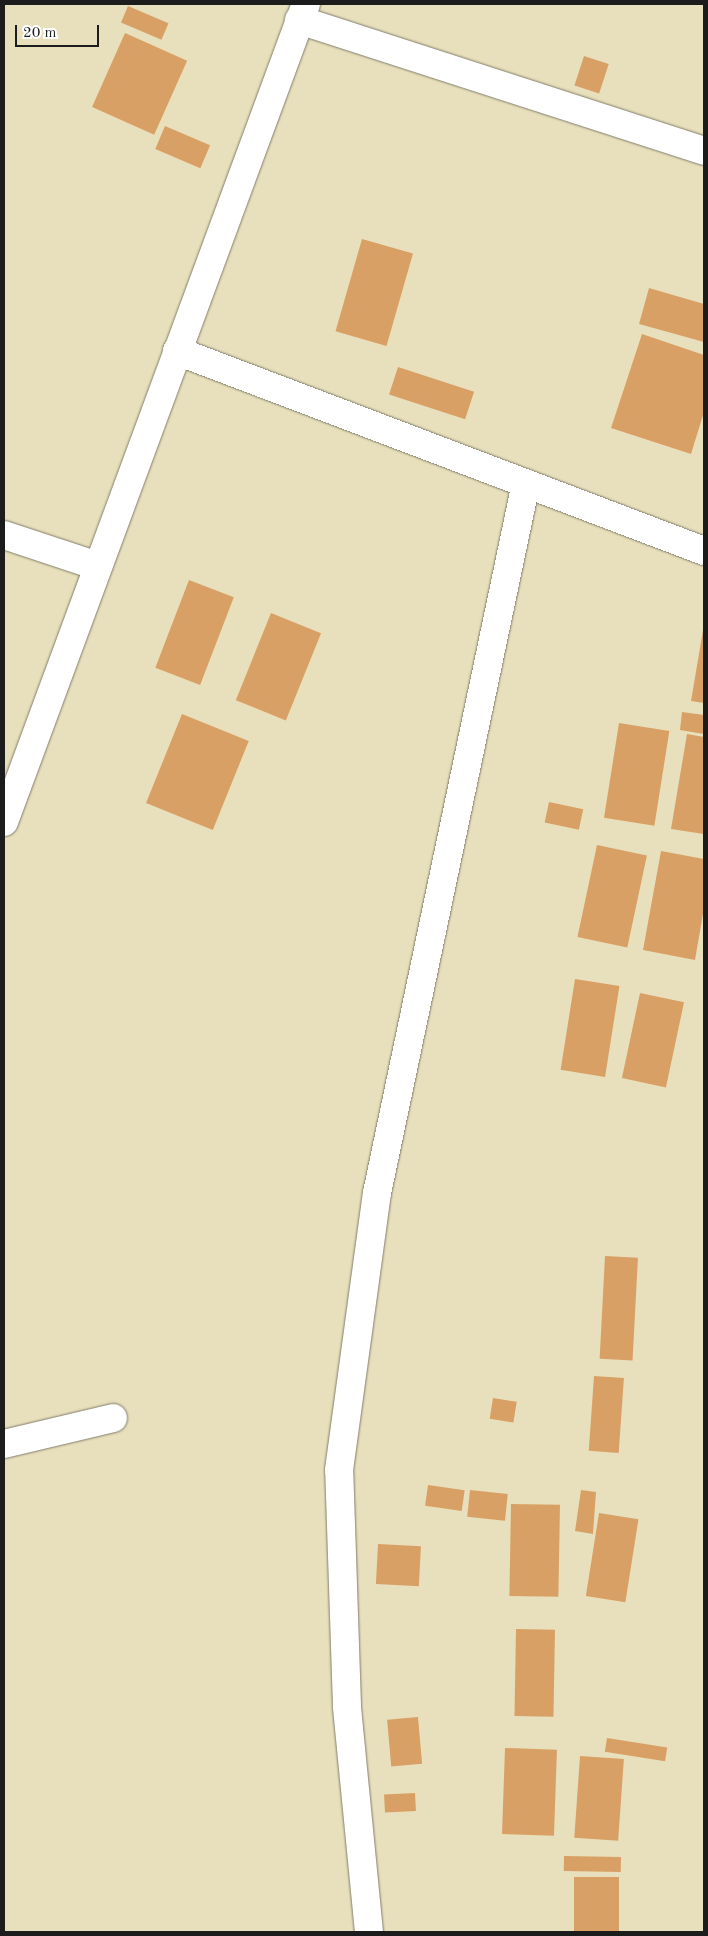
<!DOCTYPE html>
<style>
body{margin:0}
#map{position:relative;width:708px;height:1936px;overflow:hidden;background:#e8e0bc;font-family:"Old Standard TT",serif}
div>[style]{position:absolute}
.building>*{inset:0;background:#d9a065;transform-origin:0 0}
.roads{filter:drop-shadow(0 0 1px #827e6c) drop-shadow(0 0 1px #827e6c)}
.minor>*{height:28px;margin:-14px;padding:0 14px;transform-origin:14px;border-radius:14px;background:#fff}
span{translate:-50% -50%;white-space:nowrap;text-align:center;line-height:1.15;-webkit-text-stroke:4px #fff;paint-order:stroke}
.frame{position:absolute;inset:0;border:5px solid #1c1c1c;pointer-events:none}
.scale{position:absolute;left:15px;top:25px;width:84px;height:22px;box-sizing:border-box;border:2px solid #1c1c1c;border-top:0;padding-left:6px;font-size:15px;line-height:18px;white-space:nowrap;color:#1c1c1c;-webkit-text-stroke:4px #fff;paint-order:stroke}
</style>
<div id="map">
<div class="building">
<i style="left:128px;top:6px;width:44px;height:18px;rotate:23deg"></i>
<i style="left:125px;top:33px;width:68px;height:81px;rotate:24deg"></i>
<i style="left:584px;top:56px;width:26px;height:31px;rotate:18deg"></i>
<i style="left:165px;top:126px;width:49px;height:25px;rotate:23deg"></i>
<i style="left:362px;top:239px;width:53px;height:96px;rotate:16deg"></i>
<i style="clip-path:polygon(649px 288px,704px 304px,704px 342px,639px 324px)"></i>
<i style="clip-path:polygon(642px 334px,704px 355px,704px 412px,691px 454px,611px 428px)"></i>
<i style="left:398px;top:367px;width:80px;height:29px;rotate:18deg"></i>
<i style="left:189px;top:580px;width:48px;height:94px;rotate:21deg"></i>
<i style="left:271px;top:613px;width:54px;height:94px;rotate:22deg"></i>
<i style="clip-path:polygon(703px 630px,704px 630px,704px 703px,691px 701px)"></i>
<i style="clip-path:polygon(682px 712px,704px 715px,704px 734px,680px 730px)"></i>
<i style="left:182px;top:714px;width:72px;height:96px;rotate:22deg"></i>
<i style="left:619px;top:723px;width:51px;height:96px;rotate:9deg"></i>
<i style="clip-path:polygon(687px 734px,704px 737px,704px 834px,671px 829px)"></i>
<i style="left:549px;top:802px;width:35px;height:21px;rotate:12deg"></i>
<i style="left:597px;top:845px;width:51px;height:94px;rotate:12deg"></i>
<i style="clip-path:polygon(661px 851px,704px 859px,704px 908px,695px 960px,643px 950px)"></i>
<i style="left:575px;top:979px;width:45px;height:92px;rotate:9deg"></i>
<i style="left:640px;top:993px;width:45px;height:87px;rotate:12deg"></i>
<i style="left:605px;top:1256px;width:33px;height:103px;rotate:3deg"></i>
<i style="left:594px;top:1376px;width:30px;height:75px;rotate:4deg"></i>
<i style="left:493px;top:1398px;width:24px;height:21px;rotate:9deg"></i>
<i style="left:428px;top:1485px;width:37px;height:21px;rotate:8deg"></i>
<i style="left:470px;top:1490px;width:38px;height:27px;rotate:6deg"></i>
<i style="clip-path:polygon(581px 1490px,596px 1492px,593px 1534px,575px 1531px)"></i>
<i style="left:511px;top:1504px;width:49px;height:92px;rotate:1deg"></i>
<i style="left:599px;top:1513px;width:40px;height:84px;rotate:9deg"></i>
<i style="left:378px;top:1544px;width:43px;height:40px;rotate:3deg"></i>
<i style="left:516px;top:1629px;width:39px;height:87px;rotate:1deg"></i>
<i style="left:418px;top:1717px;width:47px;height:31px;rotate:85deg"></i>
<i style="left:607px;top:1738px;width:61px;height:14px;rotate:9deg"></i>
<i style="left:505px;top:1748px;width:52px;height:86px;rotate:2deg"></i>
<i style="left:580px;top:1756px;width:44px;height:82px;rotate:4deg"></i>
<i style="left:415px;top:1793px;width:18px;height:31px;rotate:87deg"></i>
<i style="left:564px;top:1856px;width:57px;height:15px;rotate:1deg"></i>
<i style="left:574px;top:1877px;width:45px;height:55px"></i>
</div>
<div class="roads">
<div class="minor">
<i style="left:299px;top:20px;width:426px;rotate:17.9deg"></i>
<i style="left:177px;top:351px;width:564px;rotate:20.78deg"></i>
<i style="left:4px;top:535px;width:99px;rotate:18.3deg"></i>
<i style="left:4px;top:822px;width:872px;rotate:-69.74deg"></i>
<i style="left:4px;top:1444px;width:112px;rotate:-13.4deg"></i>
<i style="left:369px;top:1932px;width:227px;rotate:-95.6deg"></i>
<i style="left:347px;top:1706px;width:236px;rotate:-91.9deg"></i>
<i style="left:339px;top:1470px;width:280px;rotate:-82.2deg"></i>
<i style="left:377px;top:1193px;width:725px;rotate:-78.15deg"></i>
</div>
</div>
<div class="frame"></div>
<div class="scale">20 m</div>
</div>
